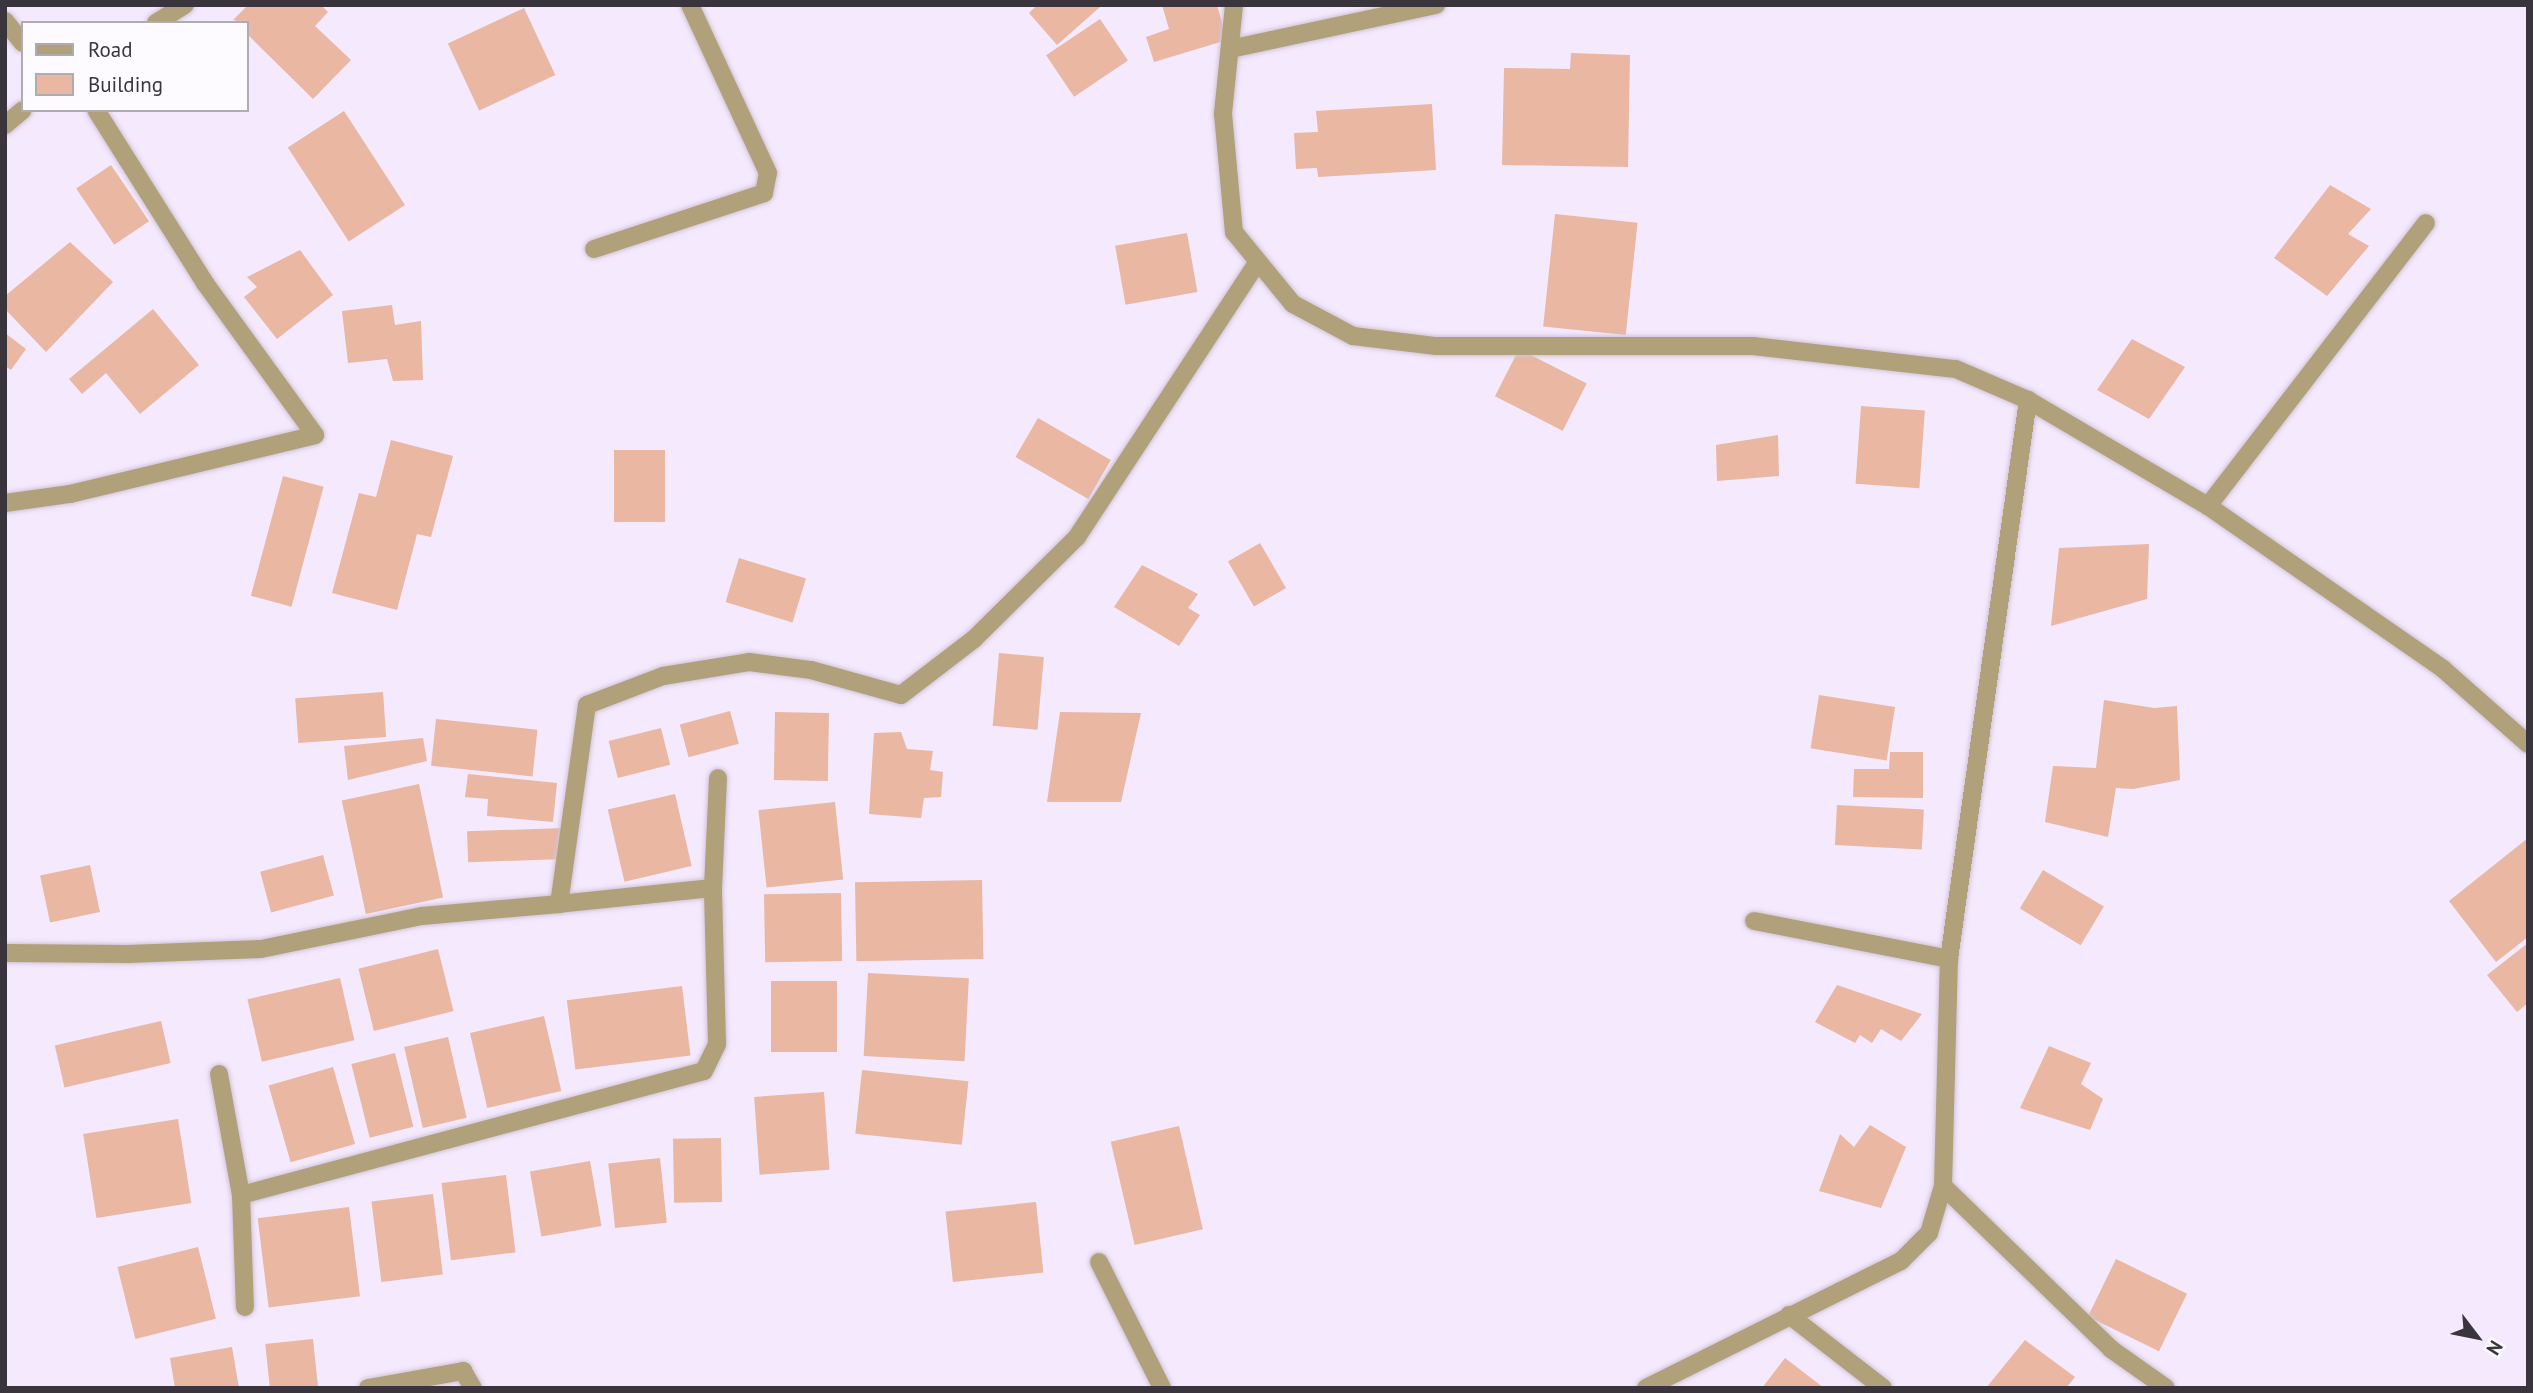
<!DOCTYPE html>
<style>
body{margin:0}
#map{position:relative;width:2533px;height:1393px;overflow:hidden;background:#f5e9fe;font-family:"PT Sans",sans-serif}
div>[style]{position:absolute}
.building>*{inset:0;background:#e9b7a2;transform-origin:0 0}
.roads{filter:drop-shadow(0 0 2px #d0c5d7) drop-shadow(0 0 2px #d0c5d7)}
.minor>*{height:18px;margin:-9px;padding:0 9px;transform-origin:9px;border-radius:9px;background:#b0a17a}
span{translate:-50% -50%;white-space:nowrap;text-align:center;line-height:1.15;-webkit-text-stroke:7px #fdfbff;paint-order:stroke}
.frame{position:absolute;inset:0;border:7px solid #3a353d;pointer-events:none}
.legend{position:absolute;left:21px;top:21px;width:228px;height:91px;box-sizing:border-box;background:#fdfbff;border:2px solid #afacb1;margin:0;padding:9px 12px;list-style:none;font-size:21px;color:#3a353d}
.legend li{display:flex;align-items:center;gap:14px;height:35px}
.legend b{width:35px;border:2px solid #afacb1}
.north{position:absolute;left:2442px;top:1302px;width:70px;height:70px;-webkit-text-stroke:5px #fdfbff;paint-order:stroke;rotate:122deg;font-size:19px;font-weight:700;line-height:28px;text-align:center;color:#3a353d}
.north::after{content:'';display:block;margin:auto;width:24px;height:32px;background:#3a353d;clip-path:polygon(50% 0,100% 100%,50% 72%,0 100%)}
</style>
<div id="map">
<div class="building">
<i style="clip-path:polygon(248px 5px,321px 5px,328px 12px,315px 26px,351px 60px,313px 99px,247px 34px,247px 23px,233px 20px)"></i>
<i style="clip-path:polygon(1037px 5px,1099px 5px,1100px 7px,1057px 45px,1029px 13px)"></i>
<i style="clip-path:polygon(1162px 5px,1217px 5px,1227px 40px,1154px 62px,1146px 37px,1169px 29px)"></i>
<i style="left:524px;top:8px;width:74px;height:84px;rotate:65deg"></i>
<i style="left:1100px;top:19px;width:50px;height:65px;rotate:56deg"></i>
<i style="clip-path:polygon(1571px 53px,1630px 55px,1628px 167px,1502px 165px,1504px 68px,1570px 69px)"></i>
<i style="clip-path:polygon(1432px 104px,1436px 170px,1318px 177px,1317px 168px,1296px 169px,1294px 133px,1318px 132px,1316px 111px)"></i>
<i style="left:344px;top:111px;width:112px;height:67px;rotate:57deg"></i>
<i style="left:111px;top:165px;width:68px;height:42px;rotate:56deg"></i>
<i style="clip-path:polygon(2330px 185px,2371px 209px,2348px 234px,2369px 246px,2327px 296px,2274px 258px)"></i>
<i style="left:1555px;top:214px;width:83px;height:113px;rotate:6deg"></i>
<i style="left:1187px;top:233px;width:60px;height:73px;rotate:80deg"></i>
<i style="clip-path:polygon(70px 242px,113px 282px,46px 352px,5px 309px,5px 296px)"></i>
<i style="clip-path:polygon(300px 250px,333px 295px,277px 339px,244px 297px,257px 287px,247px 277px)"></i>
<i style="clip-path:polygon(392px 305px,395px 325px,421px 321px,423px 380px,393px 381px,387px 359px,348px 363px,342px 311px)"></i>
<i style="clip-path:polygon(153px 309px,199px 365px,140px 414px,106px 373px,82px 394px,69px 379px)"></i>
<i style="clip-path:polygon(5px 333px,26px 349px,11px 370px,5px 366px)"></i>
<i style="clip-path:polygon(2132px 339px,2185px 367px,2149px 419px,2097px 390px)"></i>
<i style="left:1519px;top:349px;width:76px;height:53px;rotate:27deg"></i>
<i style="left:1861px;top:406px;width:64px;height:78px;rotate:4deg"></i>
<i style="left:1038px;top:418px;width:84px;height:45px;rotate:30deg"></i>
<i style="clip-path:polygon(1778px 435px,1779px 476px,1717px 481px,1716px 445px)"></i>
<i style="clip-path:polygon(391px 440px,453px 456px,431px 537px,417px 534px,397px 610px,332px 593px,359px 493px,376px 497px)"></i>
<i style="left:614px;top:450px;width:51px;height:72px"></i>
<i style="left:283px;top:476px;width:42px;height:124px;rotate:15deg"></i>
<i style="left:1260px;top:543px;width:52px;height:37px;rotate:60deg"></i>
<i style="clip-path:polygon(2149px 544px,2147px 599px,2051px 626px,2059px 548px)"></i>
<i style="left:739px;top:558px;width:70px;height:46px;rotate:17deg"></i>
<i style="clip-path:polygon(1142px 565px,1198px 594px,1188px 608px,1200px 615px,1179px 646px,1114px 607px)"></i>
<i style="left:999px;top:653px;width:45px;height:73px;rotate:5deg"></i>
<i style="left:383px;top:692px;width:45px;height:88px;rotate:86deg"></i>
<i style="left:1819px;top:695px;width:77px;height:54px;rotate:9deg"></i>
<i style="clip-path:polygon(2104px 700px,2154px 708px,2177px 706px,2180px 780px,2133px 789px,2116px 788px,2108px 837px,2045px 822px,2053px 766px,2096px 768px)"></i>
<i style="left:730px;top:711px;width:34px;height:52px;rotate:75deg"></i>
<i style="left:775px;top:712px;width:54px;height:68px;rotate:1deg"></i>
<i style="clip-path:polygon(1060px 712px,1141px 713px,1121px 802px,1047px 802px)"></i>
<i style="left:436px;top:719px;width:102px;height:47px;rotate:6deg"></i>
<i style="left:661px;top:728px;width:38px;height:54px;rotate:76deg"></i>
<i style="clip-path:polygon(901px 732px,907px 749px,933px 751px,930px 770px,943px 772px,941px 797px,924px 798px,921px 818px,869px 814px,874px 733px)"></i>
<i style="clip-path:polygon(423px 738px,427px 761px,348px 780px,344px 746px)"></i>
<i style="clip-path:polygon(1890px 752px,1923px 752px,1923px 798px,1853px 797px,1854px 769px,1889px 769px)"></i>
<i style="clip-path:polygon(468px 774px,557px 783px,553px 822px,487px 816px,488px 799px,465px 797px)"></i>
<i style="left:419px;top:784px;width:116px;height:79px;rotate:78deg"></i>
<i style="left:675px;top:794px;width:74px;height:69px;rotate:77deg"></i>
<i style="left:835px;top:802px;width:78px;height:77px;rotate:84deg"></i>
<i style="left:1837px;top:805px;width:87px;height:40px;rotate:3deg"></i>
<i style="left:563px;top:828px;width:31px;height:96px;rotate:88deg"></i>
<i style="clip-path:polygon(2528px 838px,2528px 937px,2496px 962px,2449px 901px)"></i>
<i style="left:323px;top:855px;width:42px;height:65px;rotate:75deg"></i>
<i style="left:90px;top:865px;width:48px;height:51px;rotate:78deg"></i>
<i style="left:2043px;top:870px;width:71px;height:45px;rotate:31deg"></i>
<i style="left:982px;top:880px;width:79px;height:127px;rotate:89deg"></i>
<i style="left:841px;top:893px;width:68px;height:77px;rotate:89deg"></i>
<i style="clip-path:polygon(2528px 943px,2528px 1003px,2517px 1012px,2487px 975px)"></i>
<i style="left:438px;top:949px;width:64px;height:82px;rotate:76deg"></i>
<i style="left:868px;top:973px;width:101px;height:83px;rotate:3deg"></i>
<i style="left:340px;top:978px;width:64px;height:95px;rotate:77deg"></i>
<i style="left:837px;top:981px;width:71px;height:66px;rotate:90deg"></i>
<i style="clip-path:polygon(1837px 985px,1922px 1014px,1901px 1041px,1881px 1029px,1872px 1043px,1860px 1035px,1855px 1043px,1815px 1022px)"></i>
<i style="left:682px;top:986px;width:70px;height:116px;rotate:83deg"></i>
<i style="left:544px;top:1016px;width:77px;height:76px;rotate:77deg"></i>
<i style="left:161px;top:1021px;width:43px;height:109px;rotate:77deg"></i>
<i style="left:448px;top:1037px;width:83px;height:45px;rotate:77deg"></i>
<i style="clip-path:polygon(2049px 1046px,2091px 1063px,2081px 1084px,2103px 1099px,2090px 1130px,2020px 1108px)"></i>
<i style="left:395px;top:1053px;width:76px;height:45px;rotate:76deg"></i>
<i style="left:333px;top:1067px;width:80px;height:67px;rotate:74deg"></i>
<i style="left:862px;top:1070px;width:107px;height:64px;rotate:6deg"></i>
<i style="left:824px;top:1092px;width:78px;height:70px;rotate:86deg"></i>
<i style="left:178px;top:1119px;width:85px;height:96px;rotate:81deg"></i>
<i style="clip-path:polygon(1870px 1125px,1906px 1147px,1881px 1208px,1819px 1191px,1840px 1134px,1854px 1147px)"></i>
<i style="left:1179px;top:1126px;width:106px;height:70px;rotate:77deg"></i>
<i style="left:721px;top:1138px;width:64px;height:48px;rotate:89deg"></i>
<i style="left:660px;top:1158px;width:65px;height:52px;rotate:84deg"></i>
<i style="left:590px;top:1161px;width:66px;height:61px;rotate:80deg"></i>
<i style="left:506px;top:1175px;width:78px;height:65px;rotate:83deg"></i>
<i style="left:433px;top:1194px;width:81px;height:62px;rotate:83deg"></i>
<i style="left:1036px;top:1202px;width:71px;height:91px;rotate:84deg"></i>
<i style="left:349px;top:1207px;width:90px;height:92px;rotate:83deg"></i>
<i style="left:198px;top:1247px;width:74px;height:83px;rotate:76deg"></i>
<i style="left:2116px;top:1259px;width:79px;height:64px;rotate:26deg"></i>
<i style="left:313px;top:1339px;width:49px;height:48px;rotate:84deg"></i>
<i style="clip-path:polygon(2025px 1340px,2075px 1377px,2066px 1388px,1986px 1388px)"></i>
<i style="clip-path:polygon(232px 1347px,239px 1388px,175px 1388px,170px 1358px)"></i>
<i style="clip-path:polygon(1785px 1358px,1824px 1388px,1762px 1388px)"></i>
</div>
<div class="roads">
<div class="minor">
<i style="left:1234px;top:5px;width:110px;rotate:95.8deg"></i>
<i style="left:1223px;top:114px;width:119px;rotate:84.7deg"></i>
<i style="left:1234px;top:232px;width:93px;rotate:50.7deg"></i>
<i style="left:1293px;top:304px;width:68px;rotate:28.1deg"></i>
<i style="left:1353px;top:336px;width:84px;rotate:6.9deg"></i>
<i style="left:1436px;top:346px;width:317px"></i>
<i style="left:1753px;top:346px;width:204px;rotate:6.5deg"></i>
<i style="left:1956px;top:369px;width:78px;rotate:23.3deg"></i>
<i style="left:2028px;top:400px;width:209px;rotate:30.5deg"></i>
<i style="left:2208px;top:506px;width:286px;rotate:34.7deg"></i>
<i style="left:2443px;top:669px;width:113px;rotate:41.4deg"></i>
<i style="left:5px;top:21px;width:28px;rotate:51deg"></i>
<i style="left:156px;top:23px;width:34px;rotate:-32deg"></i>
<i style="left:1230px;top:49px;width:211px;rotate:-12.1deg"></i>
<i style="left:5px;top:125px;width:23px;rotate:-40deg"></i>
<i style="left:594px;top:249px;width:179px;rotate:-18.2deg"></i>
<i style="left:764px;top:193px;width:20px;rotate:-79deg"></i>
<i style="left:768px;top:173px;width:185px;rotate:-114.9deg"></i>
<i style="left:5px;top:503px;width:66px;rotate:-7.9deg"></i>
<i style="left:70px;top:494px;width:252px;rotate:-13.5deg"></i>
<i style="left:315px;top:435px;width:188px;rotate:-125.9deg"></i>
<i style="left:205px;top:283px;width:204px;rotate:-122.2deg"></i>
<i style="left:2208px;top:506px;width:357px;rotate:-52.4deg"></i>
<i style="left:713px;top:888px;width:110px;rotate:-87.4deg"></i>
<i style="left:1754px;top:921px;width:199px;rotate:11deg"></i>
<i style="left:5px;top:953px;width:123px;rotate:0.5deg"></i>
<i style="left:128px;top:954px;width:133px;rotate:-2.2deg"></i>
<i style="left:261px;top:949px;width:164px;rotate:-11.6deg"></i>
<i style="left:422px;top:916px;width:138px;rotate:-5deg"></i>
<i style="left:559px;top:904px;width:201px;rotate:-82deg"></i>
<i style="left:587px;top:705px;width:81px;rotate:-20.9deg"></i>
<i style="left:663px;top:676px;width:87px;rotate:-9.2deg"></i>
<i style="left:749px;top:662px;width:63px;rotate:7.4deg"></i>
<i style="left:811px;top:670px;width:93px;rotate:15.5deg"></i>
<i style="left:901px;top:695px;width:92px;rotate:-37.5deg"></i>
<i style="left:974px;top:639px;width:145px;rotate:-44.7deg"></i>
<i style="left:1077px;top:537px;width:328px;rotate:-56.7deg"></i>
<i style="left:219px;top:1074px;width:123px;rotate:79.7deg"></i>
<i style="left:241px;top:1195px;width:112px;rotate:88deg"></i>
<i style="left:1943px;top:1186px;width:234px;rotate:44.1deg"></i>
<i style="left:2111px;top:1349px;width:67px;rotate:35.3deg"></i>
<i style="left:241px;top:1195px;width:479px;rotate:-15deg"></i>
<i style="left:704px;top:1071px;width:30px;rotate:-64deg"></i>
<i style="left:717px;top:1044px;width:156px;rotate:-91.5deg"></i>
<i style="left:713px;top:888px;width:155px;rotate:174.1deg"></i>
<i style="left:1099px;top:1262px;width:141px;rotate:63.4deg"></i>
<i style="left:1789px;top:1315px;width:119px;rotate:37.8deg"></i>
<i style="left:368px;top:1388px;width:97px;rotate:-10.1deg"></i>
<i style="left:463px;top:1371px;width:20px;rotate:60deg"></i>
<i style="left:1646px;top:1388px;width:285px;rotate:-26.5deg"></i>
<i style="left:1901px;top:1261px;width:40px;rotate:-45deg"></i>
<i style="left:1929px;top:1233px;width:49px;rotate:-73.4deg"></i>
<i style="left:1943px;top:1186px;width:227px;rotate:-88.5deg"></i>
<i style="left:1949px;top:959px;width:565px;rotate:-81.96deg"></i>
</div>
</div>
<div class="frame"></div>
<ul class="legend">
<li><b style="height:9px;background:#b0a17a"></b>Road</li>
<li><b style="height:19px;background:#e9b7a2"></b>Building</li>
</ul>
<div class="north">N</div>
</div>
